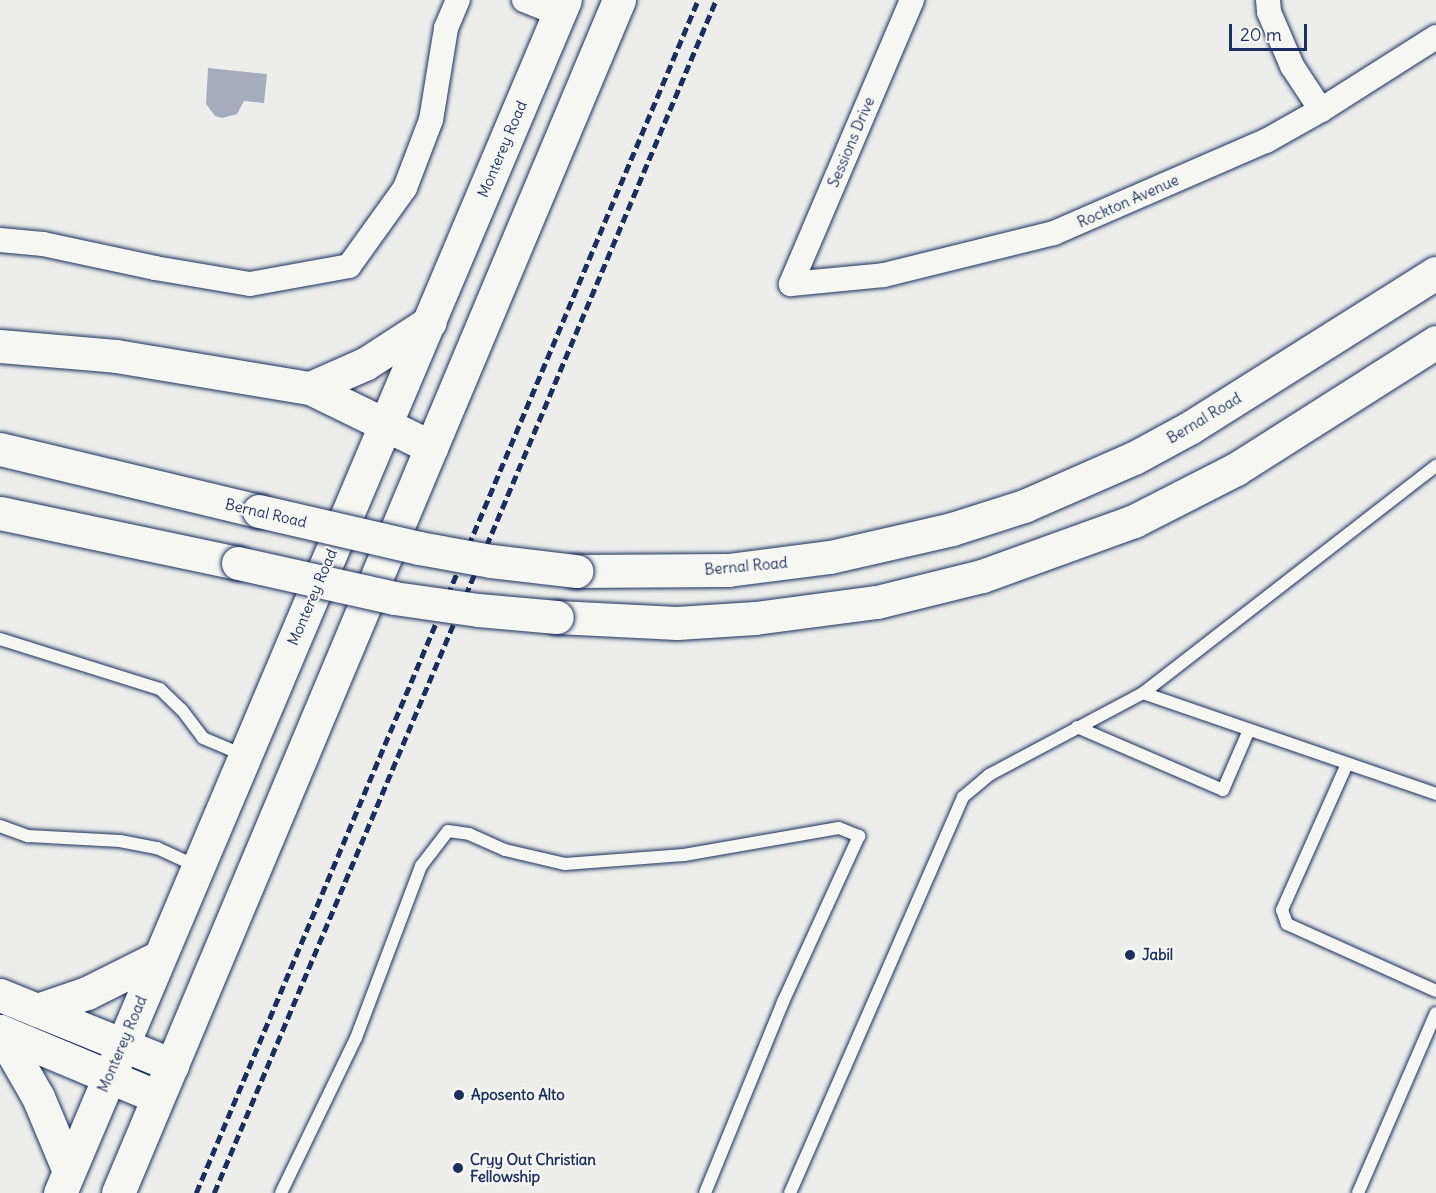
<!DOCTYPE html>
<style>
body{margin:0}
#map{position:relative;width:1436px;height:1193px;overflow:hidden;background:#edeeec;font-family:Delius,sans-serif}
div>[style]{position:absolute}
.water>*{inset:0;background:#a5acbc}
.roads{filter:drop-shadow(0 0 2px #1b2f5e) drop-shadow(0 0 2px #1b2f5e)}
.lane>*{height:12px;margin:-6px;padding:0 6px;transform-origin:6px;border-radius:6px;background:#f6f6f2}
.street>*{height:24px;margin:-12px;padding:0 12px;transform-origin:12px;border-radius:12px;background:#f6f6f2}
.secondary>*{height:33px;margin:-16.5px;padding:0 16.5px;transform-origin:16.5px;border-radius:16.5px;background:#f6f6f2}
.primary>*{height:33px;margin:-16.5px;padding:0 16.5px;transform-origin:16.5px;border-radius:16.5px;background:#f6f6f2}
.rail>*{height:4.5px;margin-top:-2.25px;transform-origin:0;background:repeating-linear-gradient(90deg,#1b2f5e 0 9px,transparent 0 13.5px)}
.bridges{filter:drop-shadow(0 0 2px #1b2f5e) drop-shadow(0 0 2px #1b2f5e)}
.secondary-bridge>*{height:33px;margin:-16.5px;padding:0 16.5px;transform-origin:16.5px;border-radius:16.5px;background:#f6f6f2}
.dots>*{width:16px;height:16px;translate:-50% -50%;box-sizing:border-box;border:3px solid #f6f6f2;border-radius:50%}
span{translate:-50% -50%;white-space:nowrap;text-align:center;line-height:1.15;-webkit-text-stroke:4.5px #f6f6f2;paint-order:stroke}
.street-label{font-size:15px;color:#1b2f5e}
.poi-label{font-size:15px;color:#1b2f5e;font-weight:700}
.left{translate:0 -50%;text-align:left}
.scale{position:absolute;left:1229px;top:24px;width:78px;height:27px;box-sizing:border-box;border:3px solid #1b2f5e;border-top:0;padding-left:8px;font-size:18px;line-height:21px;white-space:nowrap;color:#1b2f5e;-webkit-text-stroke:4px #f6f6f2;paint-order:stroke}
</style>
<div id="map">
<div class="water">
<i style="clip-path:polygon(208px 68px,267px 74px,264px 103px,244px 101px,237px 114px,222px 118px,215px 116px,206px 104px)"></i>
</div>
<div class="roads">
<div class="lane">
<i style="left:0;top:639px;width:168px;rotate:17.4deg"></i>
<i style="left:160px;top:689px;width:30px;rotate:44deg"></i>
<i style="left:182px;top:710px;width:35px;rotate:53deg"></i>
<i style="left:203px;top:738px;width:43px;rotate:23deg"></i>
<i style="left:1143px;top:693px;width:371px;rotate:-37.8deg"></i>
<i style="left:1077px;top:727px;width:159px;rotate:23.3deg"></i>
<i style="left:1223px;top:790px;width:65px;rotate:-66.6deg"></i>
<i style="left:1347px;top:764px;width:160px;rotate:114deg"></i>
<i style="left:1282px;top:910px;width:15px;rotate:70deg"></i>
<i style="left:1287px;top:924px;width:163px;rotate:24.2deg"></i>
<i style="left:0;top:826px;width:30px;rotate:20deg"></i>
<i style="left:28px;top:836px;width:92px;rotate:3.1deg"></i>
<i style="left:120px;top:841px;width:38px;rotate:11deg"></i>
<i style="left:157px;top:848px;width:43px;rotate:24.8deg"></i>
<i style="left:281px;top:1193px;width:172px;rotate:-64.2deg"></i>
<i style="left:356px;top:1038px;width:184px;rotate:-69.3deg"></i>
<i style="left:421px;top:866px;width:44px;rotate:-52.4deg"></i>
<i style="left:448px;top:831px;width:21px;rotate:8deg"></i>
<i style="left:469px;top:834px;width:39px;rotate:24deg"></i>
<i style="left:505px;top:850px;width:62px;rotate:13.1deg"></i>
<i style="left:565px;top:864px;width:119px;rotate:-4.3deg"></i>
<i style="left:684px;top:855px;width:157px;rotate:-9.9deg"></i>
<i style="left:839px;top:828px;width:22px;rotate:22deg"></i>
<i style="left:859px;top:836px;width:183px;rotate:114.6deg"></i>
<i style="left:783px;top:1002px;width:206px;rotate:112.2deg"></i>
<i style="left:790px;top:1193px;width:432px;rotate:-66.4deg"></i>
<i style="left:963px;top:797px;width:34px;rotate:-40deg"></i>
<i style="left:989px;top:775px;width:174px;rotate:-28deg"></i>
<i style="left:1143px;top:693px;width:310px;rotate:19deg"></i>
<i style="left:1358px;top:1193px;width:196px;rotate:-66.6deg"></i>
</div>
<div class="street">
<i style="left:524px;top:0;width:38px;rotate:22deg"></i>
<i style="left:912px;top:0;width:309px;rotate:113.1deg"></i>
<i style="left:791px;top:284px;width:93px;rotate:-5.5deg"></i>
<i style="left:884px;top:275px;width:175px;rotate:-13.9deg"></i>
<i style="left:1054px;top:233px;width:231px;rotate:-23.5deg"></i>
<i style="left:1266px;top:141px;width:63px;rotate:-29.4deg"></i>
<i style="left:1321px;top:110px;width:136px;rotate:-32.4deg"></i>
<i style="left:1268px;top:0;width:12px;rotate:85deg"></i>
<i style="left:1269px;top:12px;width:59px;rotate:66.9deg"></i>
<i style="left:1292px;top:66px;width:53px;rotate:56.6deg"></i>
<i style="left:0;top:240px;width:43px;rotate:5.3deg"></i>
<i style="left:43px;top:244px;width:115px;rotate:12.1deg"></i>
<i style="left:155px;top:268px;width:96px;rotate:9.6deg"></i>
<i style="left:250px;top:284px;width:101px;rotate:-10.3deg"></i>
<i style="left:349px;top:266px;width:96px;rotate:-54.3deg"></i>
<i style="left:405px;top:188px;width:73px;rotate:-69.1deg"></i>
<i style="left:431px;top:120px;width:93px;rotate:-80.7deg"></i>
<i style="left:446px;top:28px;width:30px;rotate:-67deg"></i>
</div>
<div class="secondary">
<i style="left:0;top:449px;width:266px;rotate:13.5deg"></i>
<i style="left:0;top:513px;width:243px;rotate:11.9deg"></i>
<i style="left:576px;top:571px;width:152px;rotate:-0.4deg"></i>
<i style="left:728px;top:570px;width:103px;rotate:-7.3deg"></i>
<i style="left:830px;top:557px;width:125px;rotate:-12.9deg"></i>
<i style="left:952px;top:529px;width:76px;rotate:-17.7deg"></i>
<i style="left:1024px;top:506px;width:120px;rotate:-23.6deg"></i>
<i style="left:1134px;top:458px;width:65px;rotate:-28.5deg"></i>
<i style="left:1191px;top:427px;width:289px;rotate:-32.2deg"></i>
<i style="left:557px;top:617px;width:120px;rotate:2.9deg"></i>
<i style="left:677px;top:623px;width:78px;rotate:-3.7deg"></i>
<i style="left:755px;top:618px;width:123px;rotate:-7.5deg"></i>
<i style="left:877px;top:602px;width:108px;rotate:-13.9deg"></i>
<i style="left:982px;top:576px;width:162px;rotate:-19.9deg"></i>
<i style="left:1134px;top:521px;width:114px;rotate:-27deg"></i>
<i style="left:1236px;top:469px;width:237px;rotate:-32.4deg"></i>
</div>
<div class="primary">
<i style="left:0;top:346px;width:116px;rotate:4.9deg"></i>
<i style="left:116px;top:356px;width:197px;rotate:9.4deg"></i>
<i style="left:310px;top:388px;width:135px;rotate:26deg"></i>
<i style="left:310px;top:388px;width:60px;rotate:-23.6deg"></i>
<i style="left:365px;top:364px;width:77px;rotate:-32.9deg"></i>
<i style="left:0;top:995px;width:186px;rotate:22.1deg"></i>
<i style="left:37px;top:1010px;width:53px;rotate:-18.8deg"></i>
<i style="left:87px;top:993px;width:80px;rotate:-26.6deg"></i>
<i style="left:0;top:1031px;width:171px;rotate:22.7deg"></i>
<i style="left:0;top:1031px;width:76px;rotate:60.1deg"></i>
<i style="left:38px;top:1097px;width:80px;rotate:67.3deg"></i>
<i style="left:60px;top:1193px;width:1295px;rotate:-67.06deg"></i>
<i style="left:118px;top:1193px;width:1294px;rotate:-67.22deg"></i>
</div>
</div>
<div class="rail">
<i style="left:196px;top:1193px;width:1294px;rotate:-67.18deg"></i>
<i style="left:214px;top:1193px;width:1294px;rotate:-67.18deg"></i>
</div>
<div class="bridges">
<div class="secondary-bridge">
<i style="left:259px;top:511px;width:164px;rotate:13deg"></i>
<i style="left:419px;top:548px;width:73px;rotate:10.2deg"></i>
<i style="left:491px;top:561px;width:86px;rotate:6.7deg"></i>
<i style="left:238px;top:563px;width:160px;rotate:12.6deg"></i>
<i style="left:394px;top:598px;width:85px;rotate:8.1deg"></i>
<i style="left:478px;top:610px;width:79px;rotate:5.1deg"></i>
</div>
</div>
<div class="dots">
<i style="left:1130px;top:955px;background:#1b2f5e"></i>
<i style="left:459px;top:1095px;background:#1b2f5e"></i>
<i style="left:458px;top:1168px;background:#1b2f5e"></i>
</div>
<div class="street-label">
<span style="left:851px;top:142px;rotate:-67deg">Sessions Drive</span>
<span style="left:502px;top:149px;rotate:-67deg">Monterey Road</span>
<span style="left:1128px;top:201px;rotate:-24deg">Rockton Avenue</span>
<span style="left:1204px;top:418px;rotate:-31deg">Bernal Road</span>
<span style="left:266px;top:513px;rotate:13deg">Bernal Road</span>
<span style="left:746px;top:566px;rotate:-5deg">Bernal Road</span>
<span style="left:312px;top:597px;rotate:-67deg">Monterey Road</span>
<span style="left:122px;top:1044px;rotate:-67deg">Monterey Road</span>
</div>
<div class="poi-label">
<span class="left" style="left:1142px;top:955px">Jabil</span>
<span class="left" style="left:471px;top:1095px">Aposento Alto</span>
<span class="left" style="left:470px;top:1168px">Cryy Out Christian<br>Fellowship</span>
</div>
<div class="scale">20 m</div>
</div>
